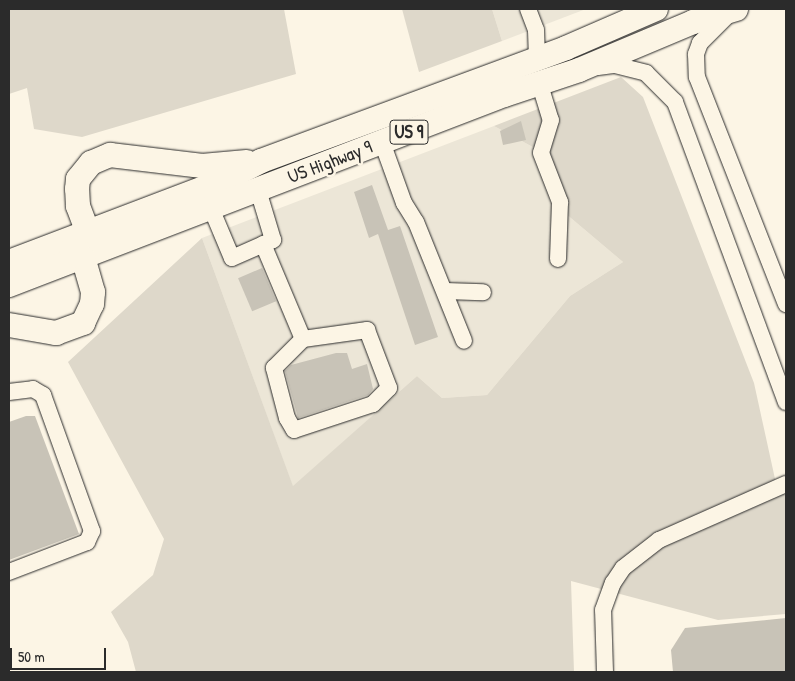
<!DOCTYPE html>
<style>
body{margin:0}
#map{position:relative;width:795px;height:681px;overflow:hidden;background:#fcf5e5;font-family:"Patrick Hand",sans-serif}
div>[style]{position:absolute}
.built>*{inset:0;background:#ece6d7}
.green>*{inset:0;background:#ded8ca}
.building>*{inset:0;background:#c8c3b7;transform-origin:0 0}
.roads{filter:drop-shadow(0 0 1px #2b2b2b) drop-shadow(0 0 1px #2b2b2b)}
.minor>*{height:16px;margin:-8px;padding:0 8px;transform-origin:8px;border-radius:8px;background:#fcf5e5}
.highway>*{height:24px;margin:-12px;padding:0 12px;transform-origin:12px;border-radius:12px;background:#fcf5e5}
span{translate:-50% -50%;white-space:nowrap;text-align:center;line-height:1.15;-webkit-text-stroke:5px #fcf5e5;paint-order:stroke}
.shield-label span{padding:1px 4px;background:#fcf5e5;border:1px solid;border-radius:4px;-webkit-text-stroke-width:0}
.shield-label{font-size:18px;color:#2b2b2b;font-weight:700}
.street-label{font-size:19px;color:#2b2b2b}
.frame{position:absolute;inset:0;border:10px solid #2b2b2b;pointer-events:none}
.scale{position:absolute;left:10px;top:648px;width:96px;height:22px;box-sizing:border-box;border:2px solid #2b2b2b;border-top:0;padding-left:6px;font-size:15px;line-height:18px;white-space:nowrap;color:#2b2b2b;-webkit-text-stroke:4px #fcf5e5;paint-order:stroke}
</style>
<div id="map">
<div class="built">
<i style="clip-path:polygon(492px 9px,586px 9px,502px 41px)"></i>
<i style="clip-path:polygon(494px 126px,540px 151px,559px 208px,623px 262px,570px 296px,487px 395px,442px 398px,417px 376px,293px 487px,202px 238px)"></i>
</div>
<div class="green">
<i style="clip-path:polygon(9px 9px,284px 9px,296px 74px,82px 137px,34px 129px,27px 88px,9px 94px)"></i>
<i style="clip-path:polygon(402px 9px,492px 9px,502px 41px,419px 72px)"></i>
<i style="clip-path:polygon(621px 77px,643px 97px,754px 383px,777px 488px,786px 496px,786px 614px,718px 620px,571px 581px,574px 672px,136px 672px,128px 642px,111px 612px,153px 575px,164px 539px,68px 362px,202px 238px,293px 486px,417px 376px,442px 398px,487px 395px,570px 296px,623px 262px,559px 208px,540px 151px,494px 126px)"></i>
</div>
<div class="building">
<i style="clip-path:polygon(521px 121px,526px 140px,503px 145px,500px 131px)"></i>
<i style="clip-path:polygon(372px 185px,388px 230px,400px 226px,438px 337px,415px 345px,378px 234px,369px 238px,354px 192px)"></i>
<i style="left:262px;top:268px;width:36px;height:26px;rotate:67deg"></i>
<i style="clip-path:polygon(336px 353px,347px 353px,352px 369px,367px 364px,373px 389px,368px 395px,298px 418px,285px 371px,291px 365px)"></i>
<i style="clip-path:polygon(26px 416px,35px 416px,79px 534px,9px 560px,9px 422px)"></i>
<i style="clip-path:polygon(786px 618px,786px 672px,673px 672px,671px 650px,685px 628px)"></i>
</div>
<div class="roads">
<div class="minor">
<i style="left:528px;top:9px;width:22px;rotate:69deg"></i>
<i style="left:536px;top:30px;width:29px;rotate:88deg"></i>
<i style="left:729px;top:14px;width:41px;rotate:135deg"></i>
<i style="left:700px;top:43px;width:12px;rotate:110deg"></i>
<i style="left:696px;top:54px;width:23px;rotate:88deg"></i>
<i style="left:697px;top:77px;width:244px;rotate:68.6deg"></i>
<i style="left:598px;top:67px;width:17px;rotate:-7deg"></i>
<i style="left:615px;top:65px;width:32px;rotate:14deg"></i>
<i style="left:646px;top:73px;width:41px;rotate:45deg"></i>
<i style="left:675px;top:102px;width:320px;rotate:69.7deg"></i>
<i style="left:540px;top:85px;width:37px;rotate:73deg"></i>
<i style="left:551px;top:120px;width:34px;rotate:107deg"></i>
<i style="left:541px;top:153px;width:53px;rotate:68.8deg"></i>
<i style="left:560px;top:202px;width:57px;rotate:92deg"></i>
<i style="left:382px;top:142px;width:65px;rotate:70.2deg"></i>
<i style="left:404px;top:203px;width:22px;rotate:58deg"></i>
<i style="left:416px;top:222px;width:128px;rotate:68deg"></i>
<i style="left:211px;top:208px;width:54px;rotate:67.2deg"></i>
<i style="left:232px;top:258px;width:45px;rotate:-23.7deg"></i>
<i style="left:273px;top:240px;width:52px;rotate:-106.7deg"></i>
<i style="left:263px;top:244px;width:103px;rotate:67.2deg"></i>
<i style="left:303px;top:339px;width:65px;rotate:-8deg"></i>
<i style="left:367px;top:330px;width:62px;rotate:69.2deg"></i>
<i style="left:389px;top:388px;width:23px;rotate:135deg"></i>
<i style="left:373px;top:404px;width:83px;rotate:161.8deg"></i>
<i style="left:294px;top:430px;width:14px;rotate:-120deg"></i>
<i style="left:287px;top:418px;width:52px;rotate:-104.6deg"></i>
<i style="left:274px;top:368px;width:41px;rotate:-45deg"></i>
<i style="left:445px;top:291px;width:38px;rotate:2deg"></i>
<i style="left:9px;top:392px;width:24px;rotate:-7deg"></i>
<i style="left:33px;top:389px;width:12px;rotate:31deg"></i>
<i style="left:43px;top:395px;width:145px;rotate:70.2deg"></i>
<i style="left:92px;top:531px;width:12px;rotate:114deg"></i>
<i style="left:87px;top:542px;width:84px;rotate:159deg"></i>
<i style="left:605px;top:672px;width:62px;rotate:-91.8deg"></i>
<i style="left:603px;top:610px;width:29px;rotate:-70deg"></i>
<i style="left:613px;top:583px;width:18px;rotate:-56deg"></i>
<i style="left:623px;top:568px;width:46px;rotate:-37.9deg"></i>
<i style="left:659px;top:540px;width:139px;rotate:-23.8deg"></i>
</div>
<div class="highway">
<i style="left:93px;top:246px;width:43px;rotate:-110.6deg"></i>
<i style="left:78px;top:206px;width:17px;rotate:-93deg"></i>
<i style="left:77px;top:189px;width:10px;rotate:-84deg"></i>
<i style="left:78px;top:179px;width:21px;rotate:-51deg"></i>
<i style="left:91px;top:163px;width:21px;rotate:-23deg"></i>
<i style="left:110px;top:155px;width:93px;rotate:6.8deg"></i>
<i style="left:202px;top:166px;width:45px;rotate:-5.1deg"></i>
<i style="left:9px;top:262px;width:228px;rotate:-20.8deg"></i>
<i style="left:222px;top:181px;width:44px;rotate:-27.1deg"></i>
<i style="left:261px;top:161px;width:325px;rotate:-20.3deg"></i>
<i style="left:566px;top:48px;width:98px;rotate:-23.4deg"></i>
<i style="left:9px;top:285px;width:530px;rotate:-21deg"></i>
<i style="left:504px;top:95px;width:79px;rotate:-18.4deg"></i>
<i style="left:579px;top:70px;width:124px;rotate:-22.8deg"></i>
<i style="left:693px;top:22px;width:45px;rotate:-16.8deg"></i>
<i style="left:9px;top:325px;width:48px;rotate:9.7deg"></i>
<i style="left:56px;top:333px;width:29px;rotate:-20deg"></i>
<i style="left:83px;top:323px;width:21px;rotate:-65deg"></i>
<i style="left:92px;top:304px;width:12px;rotate:-85deg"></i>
<i style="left:93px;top:292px;width:35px;rotate:-106deg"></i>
<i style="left:83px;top:258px;width:14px;rotate:-146deg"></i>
</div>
</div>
<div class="shield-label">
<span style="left:409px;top:132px">US 9</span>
</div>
<div class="street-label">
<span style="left:330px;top:162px;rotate:-21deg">US Highway 9</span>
</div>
<div class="frame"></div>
<div class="scale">50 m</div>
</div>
